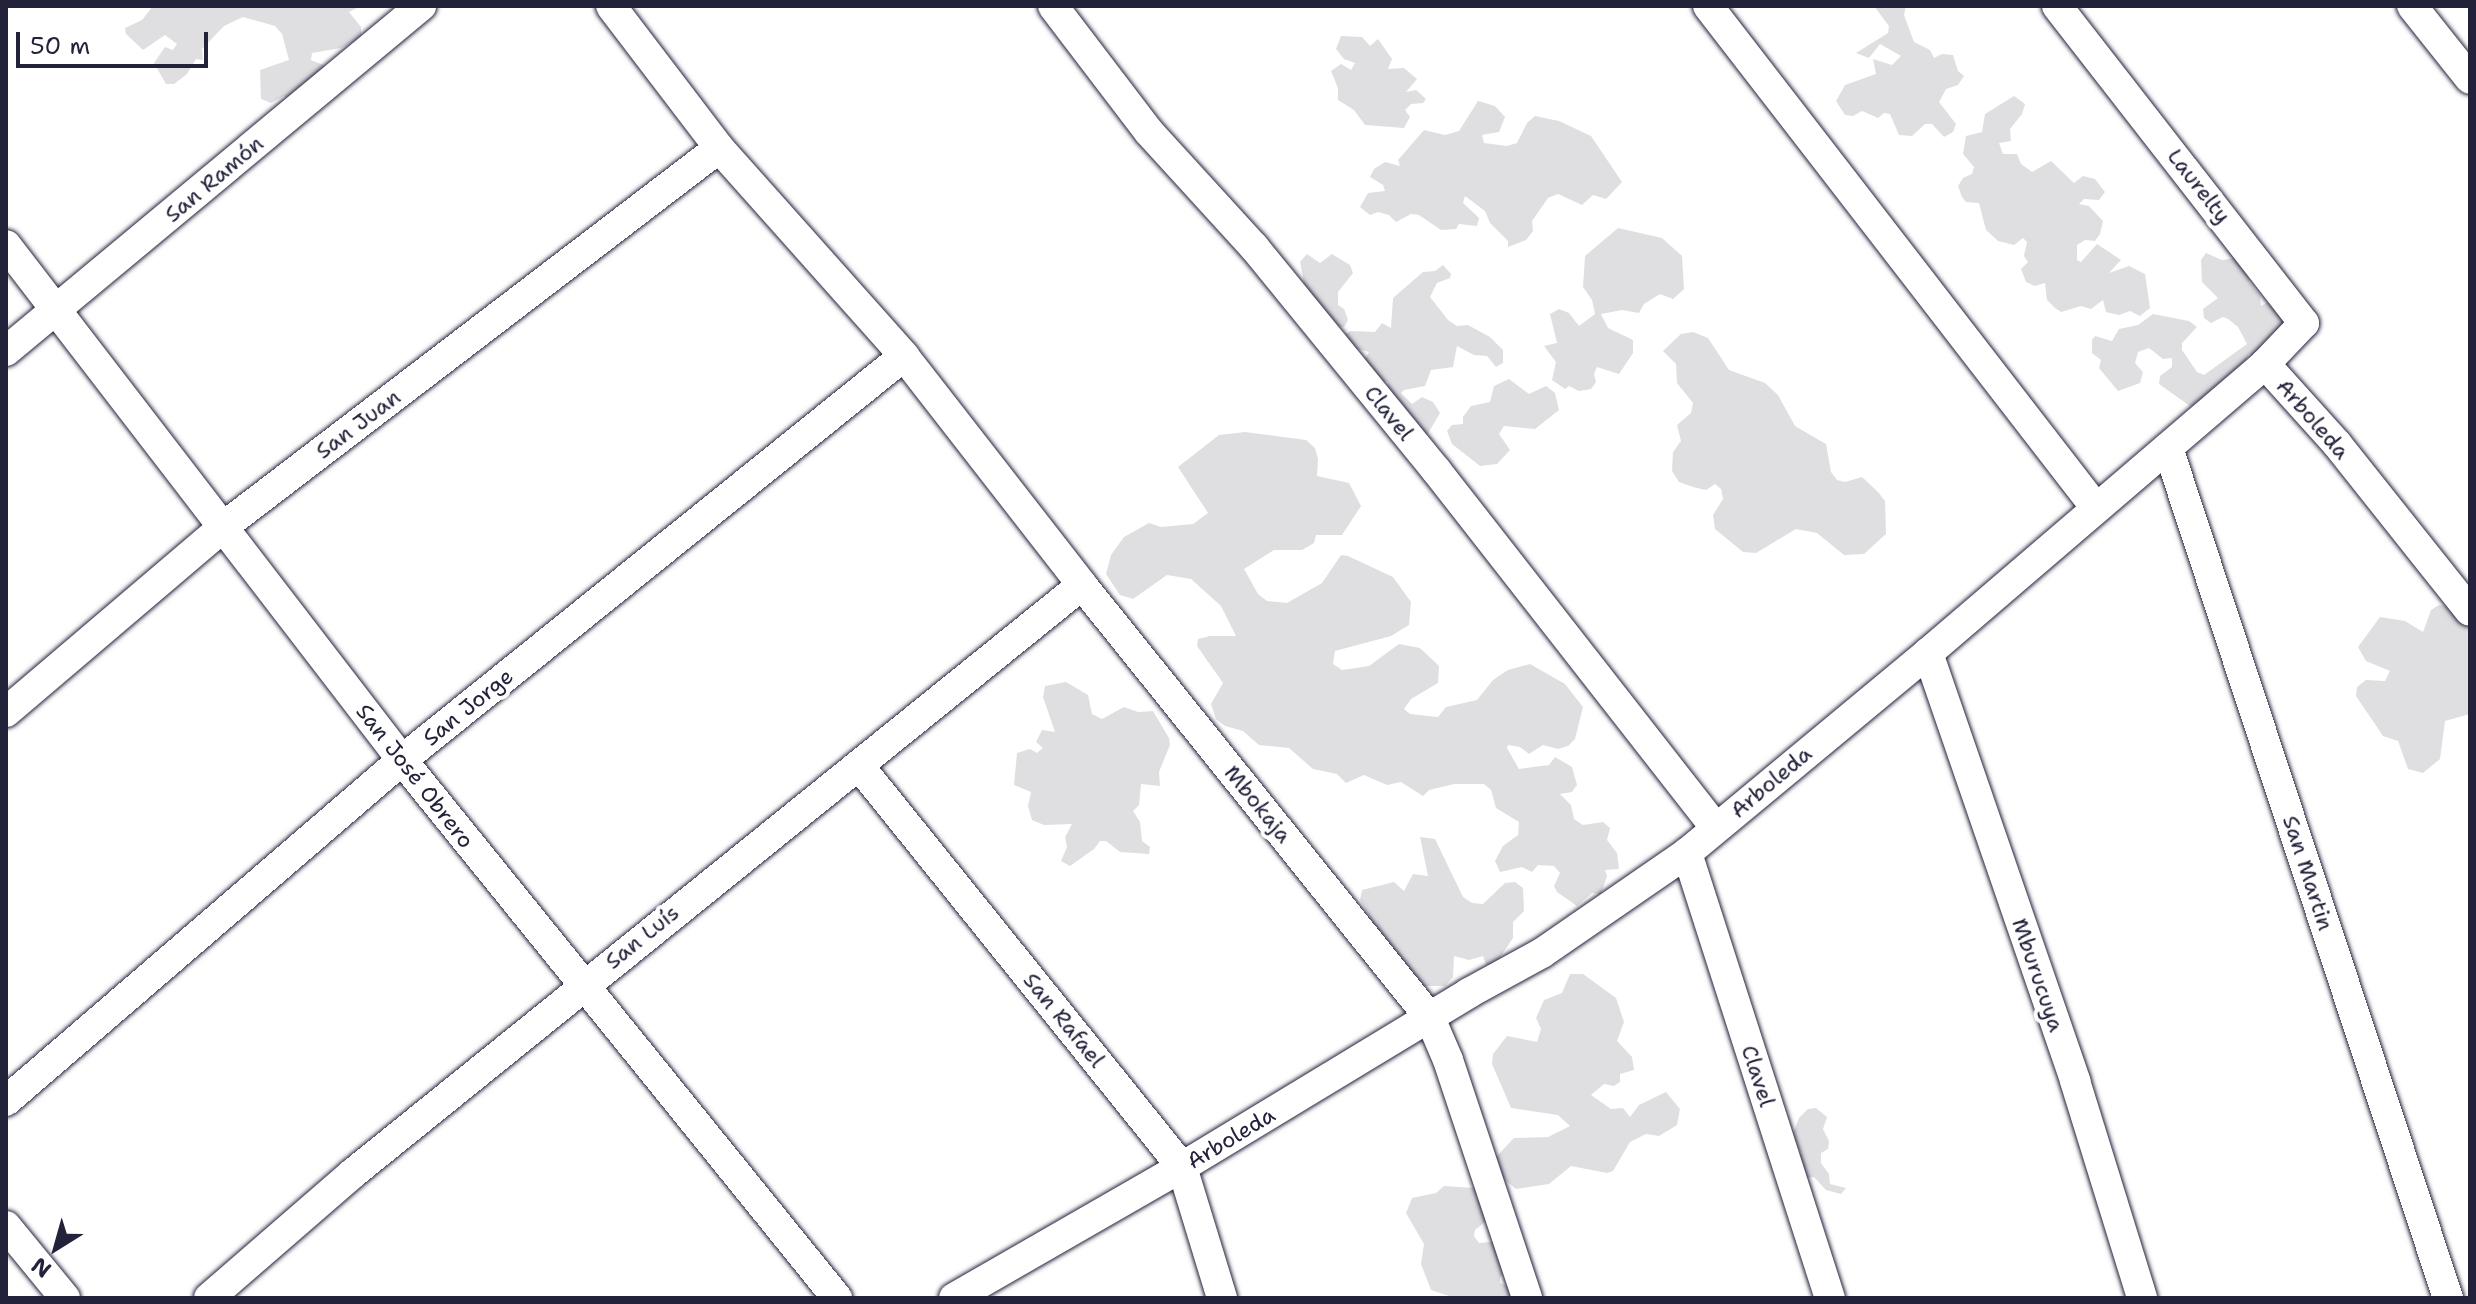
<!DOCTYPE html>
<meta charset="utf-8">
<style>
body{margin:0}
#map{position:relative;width:2476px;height:1304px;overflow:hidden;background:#fff;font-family:"Shantell Sans",sans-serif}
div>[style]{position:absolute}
.green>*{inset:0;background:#dfdfe2}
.roads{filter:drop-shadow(0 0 2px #22223b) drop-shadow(0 0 2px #22223b)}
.street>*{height:30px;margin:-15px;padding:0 15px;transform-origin:15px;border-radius:15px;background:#fff}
span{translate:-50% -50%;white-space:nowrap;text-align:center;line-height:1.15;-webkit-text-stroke:8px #fff;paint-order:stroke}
.street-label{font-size:22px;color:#22223b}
.frame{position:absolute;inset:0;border:8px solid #22223b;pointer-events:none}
.north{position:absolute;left:16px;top:1208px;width:80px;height:80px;-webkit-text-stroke:6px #fff;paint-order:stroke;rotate:217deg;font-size:22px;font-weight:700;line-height:32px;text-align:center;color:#22223b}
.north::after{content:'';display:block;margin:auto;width:28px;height:36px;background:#22223b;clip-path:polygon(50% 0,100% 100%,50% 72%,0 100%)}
.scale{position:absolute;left:16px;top:32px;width:192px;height:36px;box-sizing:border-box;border:4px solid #22223b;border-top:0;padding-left:10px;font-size:24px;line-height:28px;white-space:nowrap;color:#22223b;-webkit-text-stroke:6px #fff;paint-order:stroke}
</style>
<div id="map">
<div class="green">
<i style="clip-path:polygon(153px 6px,361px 6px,349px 12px,361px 27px,361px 38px,341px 48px,312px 53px,311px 60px,326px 66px,292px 101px,284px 96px,271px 103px,261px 99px,260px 70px,289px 60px,282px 34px,275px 26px,243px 17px,224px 26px,202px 49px,203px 60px,196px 59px,187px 74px,174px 84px,166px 84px,154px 63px,165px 47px,173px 50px,177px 44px,165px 35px,143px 50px,126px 34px,125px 28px,142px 20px)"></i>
<i style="clip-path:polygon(1874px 6px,1906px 6px,1904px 15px,1914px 42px,1930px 50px,1934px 58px,1942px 54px,1953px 55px,1958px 71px,1964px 76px,1958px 85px,1946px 89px,1939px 102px,1956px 124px,1953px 132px,1944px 137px,1932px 124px,1925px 124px,1912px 136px,1899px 135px,1890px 114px,1884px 113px,1878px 118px,1862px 111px,1853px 116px,1845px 115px,1836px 101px,1845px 85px,1876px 74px,1873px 59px,1892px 65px,1901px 56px,1880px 44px,1869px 58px,1856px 53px,1888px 33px,1889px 26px)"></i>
<i style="clip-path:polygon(1341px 36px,1362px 37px,1370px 46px,1378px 39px,1392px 59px,1388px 69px,1404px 68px,1417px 79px,1406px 92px,1416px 90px,1426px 99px,1423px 103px,1411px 104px,1405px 110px,1410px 117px,1404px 128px,1365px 125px,1354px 110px,1338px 100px,1338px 88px,1331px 71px,1341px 64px,1351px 70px,1355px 63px,1344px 59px,1336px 49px)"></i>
<i style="clip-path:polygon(2014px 96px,2025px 104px,2022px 114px,2010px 129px,2011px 141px,1999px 143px,2003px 154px,2017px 154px,2021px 164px,2032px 172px,2051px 161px,2074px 183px,2083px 176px,2095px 179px,2105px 192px,2099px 200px,2084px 199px,2079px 204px,2089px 206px,2103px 221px,2100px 234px,2095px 241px,2085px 240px,2077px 245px,2077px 260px,2081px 262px,2097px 244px,2121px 260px,2109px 273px,2129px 266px,2145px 274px,2150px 308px,2140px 316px,2130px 311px,2119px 315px,2106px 312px,2103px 300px,2091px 309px,2081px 306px,2061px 312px,2055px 308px,2047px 300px,2045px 283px,2035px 286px,2026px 282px,2021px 269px,2028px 262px,2024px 256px,2027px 242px,2023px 238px,2014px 245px,1998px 241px,1986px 230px,1979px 203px,1966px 202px,1962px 197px,1958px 186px,1963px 178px,1972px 174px,1974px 167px,1963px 154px,1966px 136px,1982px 132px,1985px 114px)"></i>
<i style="clip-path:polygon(1478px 101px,1495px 106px,1505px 117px,1499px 132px,1482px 135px,1484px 143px,1507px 146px,1517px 143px,1527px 123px,1535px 116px,1559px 121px,1591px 136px,1622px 182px,1606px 199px,1593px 195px,1582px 205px,1558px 194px,1548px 198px,1532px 221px,1533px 231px,1526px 240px,1508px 247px,1508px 241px,1490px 223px,1485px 211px,1465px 196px,1463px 203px,1479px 218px,1477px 226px,1459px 224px,1456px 229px,1441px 230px,1419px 215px,1411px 214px,1396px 222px,1389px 215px,1378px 212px,1370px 215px,1360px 207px,1368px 193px,1385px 191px,1383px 185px,1370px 177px,1374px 169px,1385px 162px,1400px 166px,1398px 160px,1424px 130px,1445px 135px,1459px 131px)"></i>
<i style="clip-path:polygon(1618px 228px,1662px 238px,1682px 256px,1684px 289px,1673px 299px,1660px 294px,1644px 304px,1639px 313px,1622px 310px,1601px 314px,1608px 328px,1633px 340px,1633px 353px,1619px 374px,1597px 367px,1594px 374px,1596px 382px,1591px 389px,1579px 391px,1569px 386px,1565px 389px,1552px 380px,1556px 362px,1544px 346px,1557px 343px,1550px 314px,1559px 309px,1569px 313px,1579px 326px,1595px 314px,1592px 300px,1583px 287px,1585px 256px)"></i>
<i style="clip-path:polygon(2206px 253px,2222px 260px,2236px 258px,2248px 270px,2249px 282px,2260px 296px,2261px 306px,2272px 300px,2287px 322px,2259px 357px,2249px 354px,2246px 360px,2250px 364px,2224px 379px,2198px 404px,2190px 406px,2159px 384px,2160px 376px,2172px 367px,2172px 358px,2163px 359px,2149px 348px,2138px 352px,2135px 363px,2143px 372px,2140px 383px,2118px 391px,2099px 368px,2101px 360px,2092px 353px,2092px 340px,2095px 336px,2112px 341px,2119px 329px,2138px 325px,2153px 314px,2189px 321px,2197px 327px,2182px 343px,2182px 350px,2197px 372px,2204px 375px,2247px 344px,2238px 327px,2228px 319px,2223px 317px,2211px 323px,2204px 318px,2203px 309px,2218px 298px,2202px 282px,2201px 260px)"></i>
<i style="clip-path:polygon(1307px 254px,1320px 263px,1332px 254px,1350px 265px,1353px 273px,1338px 292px,1338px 305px,1344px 309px,1348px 320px,1344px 327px,1335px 326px,1329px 315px,1316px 311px,1307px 298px,1300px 262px)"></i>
<i style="clip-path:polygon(1443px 265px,1451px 274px,1450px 278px,1437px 283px,1430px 297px,1448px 320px,1457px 326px,1468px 325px,1490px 337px,1503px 350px,1503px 363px,1496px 367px,1487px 356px,1474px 355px,1457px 346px,1453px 367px,1431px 370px,1425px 386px,1404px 390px,1401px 393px,1412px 404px,1422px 397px,1433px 402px,1440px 413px,1427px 435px,1413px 440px,1387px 393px,1388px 382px,1381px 381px,1361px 365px,1369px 352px,1343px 345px,1339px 337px,1351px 331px,1375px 332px,1382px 323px,1391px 328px,1393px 298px,1423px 272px,1435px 271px)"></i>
<i style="clip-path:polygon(1693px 332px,1708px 338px,1729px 370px,1765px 383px,1778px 395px,1795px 426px,1826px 444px,1831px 472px,1837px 480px,1845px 482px,1862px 477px,1878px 492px,1885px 501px,1886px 534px,1864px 554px,1844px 555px,1817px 533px,1796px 529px,1756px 553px,1743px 552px,1715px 529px,1713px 515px,1723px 499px,1721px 489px,1715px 484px,1706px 490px,1693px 487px,1679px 482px,1672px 471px,1673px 452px,1681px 441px,1677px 425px,1691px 413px,1693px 403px,1677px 383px,1676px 364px,1663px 351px,1681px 334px)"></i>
<i style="clip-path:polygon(1509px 379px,1529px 394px,1546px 386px,1555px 393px,1559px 410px,1535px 429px,1504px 426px,1499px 434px,1510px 450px,1497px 464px,1480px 466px,1452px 444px,1447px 431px,1452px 425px,1463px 424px,1463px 417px,1471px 406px,1490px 402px,1494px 386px)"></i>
<i style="clip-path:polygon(1245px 432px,1306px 440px,1315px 448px,1318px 459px,1317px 476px,1349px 483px,1361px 506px,1342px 535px,1316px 535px,1314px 543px,1302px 550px,1274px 550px,1244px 569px,1258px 594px,1267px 601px,1287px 603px,1322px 583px,1341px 555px,1348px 556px,1393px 577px,1411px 602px,1409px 625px,1391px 636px,1335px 651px,1333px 664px,1342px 670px,1369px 666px,1399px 644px,1420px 648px,1439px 666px,1438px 683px,1411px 699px,1404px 709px,1410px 714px,1438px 717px,1446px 707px,1477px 700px,1493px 680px,1508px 670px,1530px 664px,1565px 684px,1583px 707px,1575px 739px,1568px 746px,1558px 749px,1543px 745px,1529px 754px,1520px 747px,1508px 745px,1507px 748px,1519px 769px,1549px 765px,1555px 757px,1572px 767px,1577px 785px,1572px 792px,1560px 794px,1571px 805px,1574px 819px,1583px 825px,1603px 822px,1610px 828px,1607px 840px,1617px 853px,1619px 869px,1605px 870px,1607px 876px,1601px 894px,1592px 893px,1577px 906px,1557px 892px,1554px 886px,1560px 873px,1554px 866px,1538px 865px,1532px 872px,1522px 867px,1500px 872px,1495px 861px,1503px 846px,1518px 835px,1519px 822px,1496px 808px,1491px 790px,1484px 784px,1454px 784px,1429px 790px,1423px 796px,1401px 782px,1387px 785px,1364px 775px,1346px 783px,1337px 774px,1313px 769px,1289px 748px,1259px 745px,1243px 731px,1225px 726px,1216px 719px,1211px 704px,1223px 683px,1197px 646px,1198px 639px,1210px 636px,1236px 636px,1221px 606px,1191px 579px,1167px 575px,1133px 599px,1120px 595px,1106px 574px,1111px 555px,1124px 537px,1149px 523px,1161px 527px,1193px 524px,1208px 513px,1178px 467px,1219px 435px)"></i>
<i style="clip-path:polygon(2439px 605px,2470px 610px,2470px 714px,2445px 721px,2440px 759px,2423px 773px,2408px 769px,2398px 741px,2383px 736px,2356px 696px,2357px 687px,2366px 680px,2385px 681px,2390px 671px,2366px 661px,2358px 647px,2380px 617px,2405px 621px,2423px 632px,2431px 610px)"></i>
<i style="clip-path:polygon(1066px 682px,1088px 695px,1092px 714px,1102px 719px,1124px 707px,1138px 712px,1153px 711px,1169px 738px,1170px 745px,1159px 772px,1160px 786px,1141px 784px,1139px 805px,1133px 811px,1140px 822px,1142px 841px,1150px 847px,1149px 854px,1120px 852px,1106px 841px,1100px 841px,1094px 849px,1070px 866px,1061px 861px,1067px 847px,1065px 837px,1072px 824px,1044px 825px,1032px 820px,1028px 806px,1031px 792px,1014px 785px,1017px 753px,1030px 749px,1037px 753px,1043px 748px,1036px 742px,1042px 730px,1055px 732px,1043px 697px,1045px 686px)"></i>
<i style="clip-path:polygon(1420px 837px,1435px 839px,1463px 897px,1472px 903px,1483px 904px,1505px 883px,1515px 882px,1523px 888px,1524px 911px,1513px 922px,1513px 938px,1497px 962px,1486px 965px,1483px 956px,1469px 960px,1454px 956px,1453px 977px,1445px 986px,1409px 986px,1360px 900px,1362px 890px,1394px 882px,1404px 891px,1413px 874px,1428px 876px)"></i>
<i style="clip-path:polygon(1570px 974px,1583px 974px,1616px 998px,1624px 1022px,1617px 1041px,1632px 1057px,1634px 1070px,1620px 1074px,1620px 1082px,1614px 1086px,1604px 1084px,1591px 1095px,1611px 1109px,1623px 1108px,1630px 1117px,1639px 1105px,1666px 1092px,1680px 1109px,1677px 1125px,1659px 1136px,1646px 1134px,1630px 1142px,1613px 1171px,1607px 1173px,1571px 1166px,1549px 1184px,1516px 1189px,1489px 1167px,1498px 1155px,1514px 1138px,1548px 1137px,1570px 1126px,1558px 1115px,1511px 1108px,1492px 1064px,1493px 1054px,1507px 1036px,1537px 1042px,1541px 1029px,1536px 1018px,1544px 1000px,1562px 993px)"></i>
<i style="clip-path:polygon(1816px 1108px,1827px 1117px,1823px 1129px,1829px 1141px,1828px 1149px,1821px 1153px,1821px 1163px,1829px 1174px,1830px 1184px,1846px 1188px,1841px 1194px,1826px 1190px,1814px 1177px,1807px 1178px,1796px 1160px,1801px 1153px,1792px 1136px,1799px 1118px,1808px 1109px)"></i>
<i style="clip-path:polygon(1444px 1186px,1474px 1188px,1486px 1221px,1475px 1230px,1474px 1236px,1479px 1243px,1502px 1241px,1511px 1269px,1500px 1277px,1500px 1283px,1524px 1293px,1527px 1298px,1455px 1298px,1431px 1290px,1421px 1264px,1424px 1244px,1406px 1213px,1412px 1198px,1436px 1193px)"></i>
</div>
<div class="roads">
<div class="street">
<i style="left:611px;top:6px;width:178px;rotate:52.7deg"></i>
<i style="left:719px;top:148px;width:278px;rotate:48.3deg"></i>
<i style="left:904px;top:356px;width:290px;rotate:52.1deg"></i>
<i style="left:1082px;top:585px;width:556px;rotate:51.21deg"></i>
<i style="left:1430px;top:1018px;width:46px;rotate:66.8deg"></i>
<i style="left:1448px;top:1060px;width:251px;rotate:71.6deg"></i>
<i style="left:1053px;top:6px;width:158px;rotate:52.7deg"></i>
<i style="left:1149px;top:132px;width:156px;rotate:47.6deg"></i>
<i style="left:1254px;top:247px;width:288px;rotate:50.8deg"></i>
<i style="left:1436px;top:470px;width:454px;rotate:52deg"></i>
<i style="left:1708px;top:6px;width:634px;rotate:52.3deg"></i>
<i style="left:2057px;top:6px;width:402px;rotate:52.1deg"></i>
<i style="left:2304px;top:323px;width:57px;rotate:133.6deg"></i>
<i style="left:2412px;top:6px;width:93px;rotate:51.5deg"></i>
<i style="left:6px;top:245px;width:650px;rotate:52.44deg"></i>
<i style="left:402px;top:760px;width:692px;rotate:51.04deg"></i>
<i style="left:6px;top:351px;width:540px;rotate:-39.74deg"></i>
<i style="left:2168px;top:448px;width:895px;rotate:71.77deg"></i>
<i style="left:1928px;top:653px;width:453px;rotate:71deg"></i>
<i style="left:2075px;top:1081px;width:227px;rotate:72.8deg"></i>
<i style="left:6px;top:712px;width:285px;rotate:-40.4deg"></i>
<i style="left:223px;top:527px;width:624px;rotate:-37.38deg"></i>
<i style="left:860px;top:767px;width:514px;rotate:51.17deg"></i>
<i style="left:1182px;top:1167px;width:137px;rotate:73deg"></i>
<i style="left:1687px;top:853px;width:467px;rotate:72.2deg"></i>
<i style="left:6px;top:1101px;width:523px;rotate:-40.73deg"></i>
<i style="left:402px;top:760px;width:644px;rotate:-38.83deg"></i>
<i style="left:6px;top:1226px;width:93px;rotate:50.7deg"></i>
<i style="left:209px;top:1298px;width:189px;rotate:-40.9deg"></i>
<i style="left:352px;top:1174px;width:938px;rotate:-38.9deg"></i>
<i style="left:954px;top:1298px;width:263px;rotate:-29.9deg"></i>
<i style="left:1182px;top:1167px;width:336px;rotate:-31.2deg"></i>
<i style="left:1469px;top:993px;width:83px;rotate:-28.7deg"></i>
<i style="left:1542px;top:953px;width:176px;rotate:-34.6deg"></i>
<i style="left:1687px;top:853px;width:313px;rotate:-39.7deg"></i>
<i style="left:1928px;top:653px;width:444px;rotate:-40.6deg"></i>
<i style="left:2265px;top:364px;width:108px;rotate:48deg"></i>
<i style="left:2337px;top:444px;width:213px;rotate:51.5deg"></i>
</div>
</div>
<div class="street-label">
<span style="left:214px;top:179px;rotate:-40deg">San Ramón</span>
<span style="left:2199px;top:186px;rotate:52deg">Laurelty</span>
<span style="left:1389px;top:413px;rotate:51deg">Clavel</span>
<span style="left:2313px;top:419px;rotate:49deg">Arboleda</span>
<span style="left:358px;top:424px;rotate:-37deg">San Juan</span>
<span style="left:468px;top:707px;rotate:-39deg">San Jorge</span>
<span style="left:415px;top:776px;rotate:52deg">San José Obrero</span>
<span style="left:1771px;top:782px;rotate:-40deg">Arboleda</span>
<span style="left:1258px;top:804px;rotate:51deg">Mbokaja</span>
<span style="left:2308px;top:873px;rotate:72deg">San Martin</span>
<span style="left:642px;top:937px;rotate:-39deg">San Luís</span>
<span style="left:2038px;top:975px;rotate:71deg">Mburucuya</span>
<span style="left:1064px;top:1020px;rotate:51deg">San Rafael</span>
<span style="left:1758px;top:1076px;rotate:72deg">Clavel</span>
<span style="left:1231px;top:1138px;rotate:-31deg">Arboleda</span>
</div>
<div class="frame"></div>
<div class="north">N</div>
<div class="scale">50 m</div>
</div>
